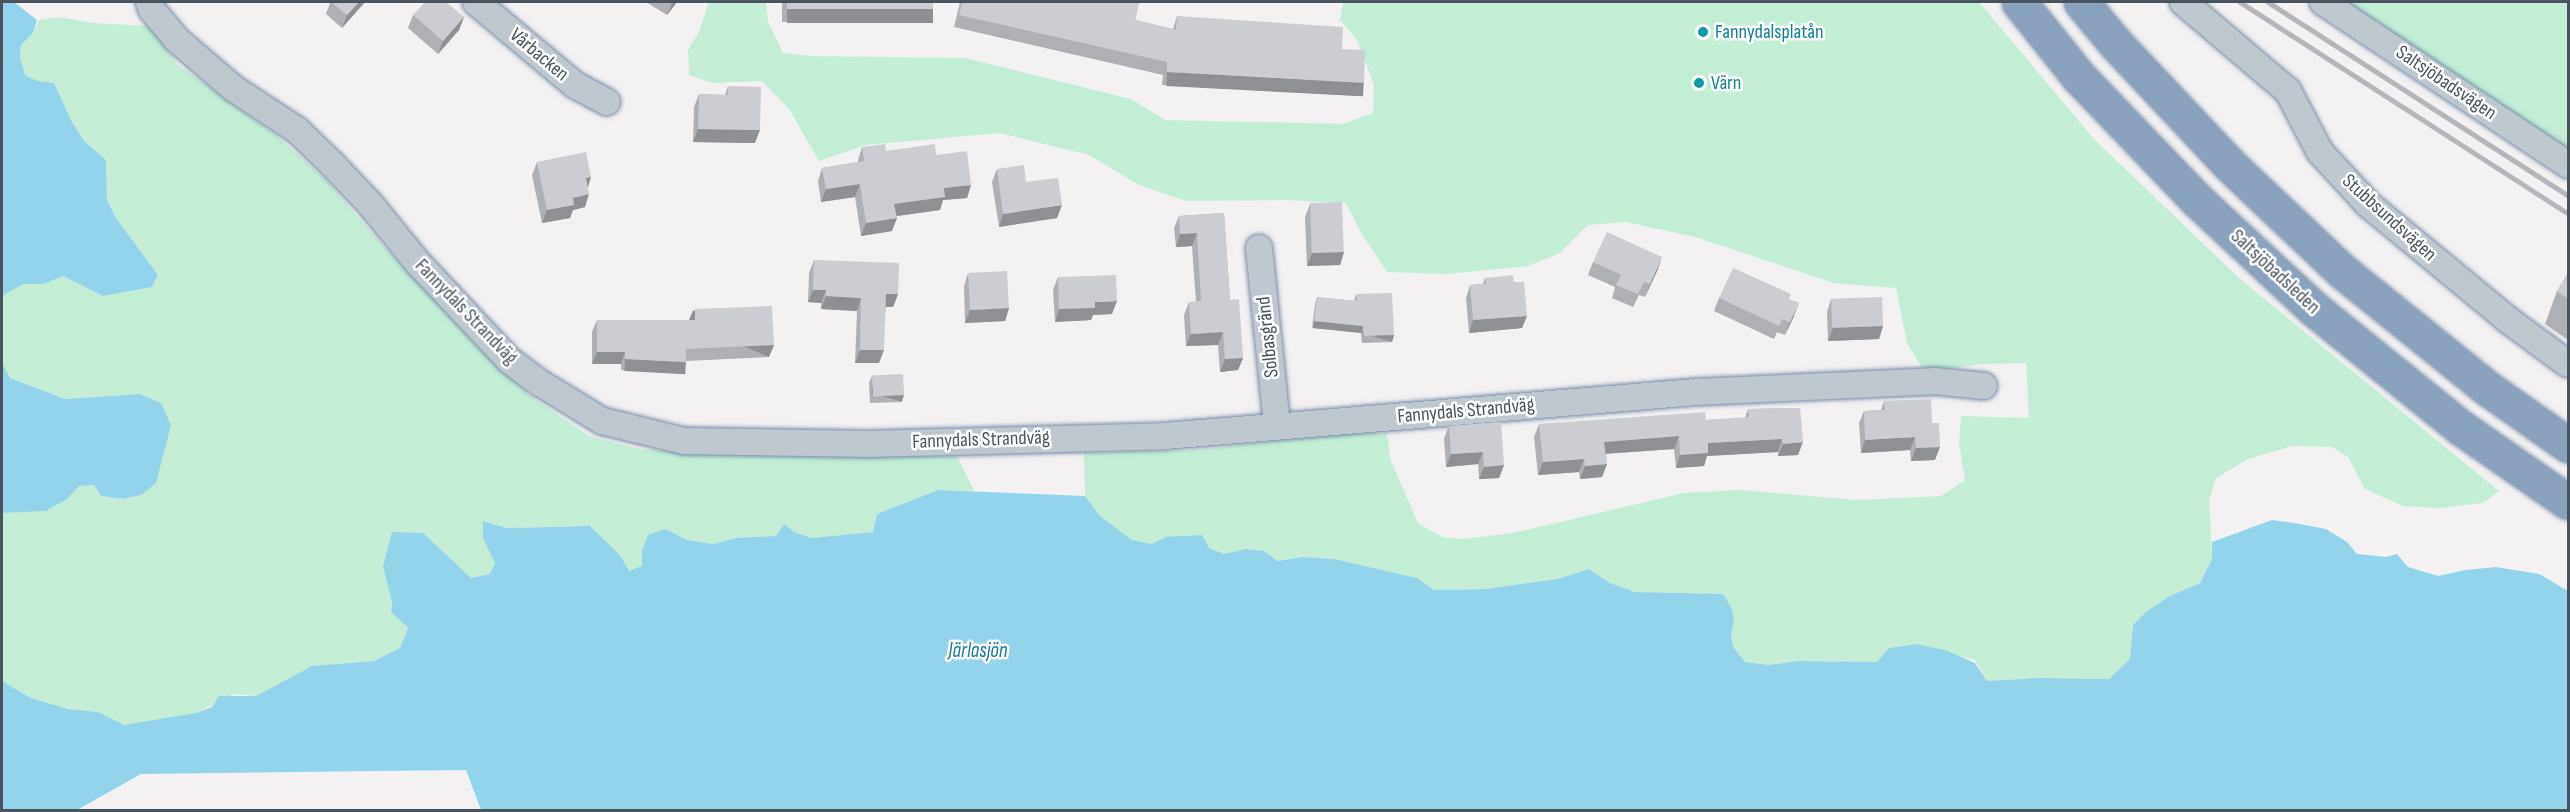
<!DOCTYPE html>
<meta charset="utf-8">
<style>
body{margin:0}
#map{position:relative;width:2570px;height:812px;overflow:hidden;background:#f3f1f1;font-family:"Sofia Sans Condensed",sans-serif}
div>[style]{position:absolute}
.green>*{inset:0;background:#c3eed5}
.water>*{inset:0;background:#92d4e9}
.roads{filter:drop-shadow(0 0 2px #778da9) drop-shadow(0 0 2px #778da9)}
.minor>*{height:26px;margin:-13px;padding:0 13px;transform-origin:13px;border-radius:13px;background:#c0c8cf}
.highway>*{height:33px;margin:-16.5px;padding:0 16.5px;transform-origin:16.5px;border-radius:16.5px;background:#8ba2bd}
.rail>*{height:4.5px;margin:-2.25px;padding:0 2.25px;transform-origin:2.25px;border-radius:2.25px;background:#b4b6bb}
.wall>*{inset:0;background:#afb0b5;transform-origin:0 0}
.shaded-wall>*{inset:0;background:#8e9094;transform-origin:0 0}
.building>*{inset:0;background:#cbcdd3;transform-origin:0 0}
.dots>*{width:16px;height:16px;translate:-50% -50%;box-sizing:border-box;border:3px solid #fff;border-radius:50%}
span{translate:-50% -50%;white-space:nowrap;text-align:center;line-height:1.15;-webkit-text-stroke:5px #fff;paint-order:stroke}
.culture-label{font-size:20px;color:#0d838f}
.left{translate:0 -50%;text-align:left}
.street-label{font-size:20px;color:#4a545e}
.water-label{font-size:21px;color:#137da0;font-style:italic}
.frame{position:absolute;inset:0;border:3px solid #4a545e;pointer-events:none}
</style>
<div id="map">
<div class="green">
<i style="clip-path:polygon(709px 2px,766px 2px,768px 22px,783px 53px,812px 56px,965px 58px,1131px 99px,1165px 120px,1343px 124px,1373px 113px,1374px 85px,1357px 40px,1340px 20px,1343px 2px,1979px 2px,2094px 139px,2240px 279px,2499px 491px,2483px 503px,2439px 508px,2403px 506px,2365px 489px,2348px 457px,2332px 447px,2292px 446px,2248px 459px,2216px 478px,2209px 500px,2212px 559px,2200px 583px,2170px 596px,2133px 625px,2130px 659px,2109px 679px,2037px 678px,1987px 681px,1975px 660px,1917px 644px,1889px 648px,1877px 662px,1799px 661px,1769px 665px,1745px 662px,1734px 648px,1731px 636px,1734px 621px,1723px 594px,1635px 592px,1610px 583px,1589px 569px,1557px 579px,1485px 589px,1434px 590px,1417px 578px,1334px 559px,1302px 557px,1278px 561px,1264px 551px,1246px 549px,1224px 554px,1166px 537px,1152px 544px,1132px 540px,1100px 516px,1085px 496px,1084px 453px,1197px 450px,1353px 432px,1387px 434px,1391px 461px,1418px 523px,1442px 537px,1463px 539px,1513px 533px,1684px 493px,1741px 490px,1856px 500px,1941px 496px,1965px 480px,1959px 443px,1961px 416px,2029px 418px,2026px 363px,1981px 364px,1942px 370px,1923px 369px,1907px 343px,1896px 288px,1834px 283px,1695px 237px,1626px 222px,1588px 225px,1560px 253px,1528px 266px,1447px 274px,1387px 272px,1361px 233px,1346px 203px,1286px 200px,1186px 201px,1139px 185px,1089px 155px,1000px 133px,866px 145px,819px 161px,789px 109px,762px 81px,712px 83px,689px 75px,688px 50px,699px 32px)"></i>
<i style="clip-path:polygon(2347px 2px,2568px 2px,2568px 151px)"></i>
<i style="clip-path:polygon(59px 17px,93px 23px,150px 26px,178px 65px,275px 134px,326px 180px,382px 245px,530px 396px,589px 436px,638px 449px,779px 456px,957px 456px,974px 491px,938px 490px,877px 514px,873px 532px,843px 535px,812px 538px,794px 532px,776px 536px,736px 538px,713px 544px,687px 540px,666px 529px,642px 551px,642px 567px,628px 571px,620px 555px,590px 526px,506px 528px,484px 521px,483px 538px,496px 563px,490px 574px,471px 578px,423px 534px,392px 602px,391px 612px,408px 628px,400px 648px,374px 661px,312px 666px,256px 696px,234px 694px,196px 713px,147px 723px,124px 725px,98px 712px,68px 709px,31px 698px,2px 681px,2px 513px,46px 511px,67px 499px,79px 486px,94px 485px,101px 496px,123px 499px,141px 495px,161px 403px,140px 394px,65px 399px,10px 378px,2px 363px,2px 296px,6px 292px,23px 284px,44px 284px,63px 276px,103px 296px,152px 287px,158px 275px,116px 218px,107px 200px,106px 160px,84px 141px,71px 120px,54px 83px,38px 81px,25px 75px,20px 57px,21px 45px,33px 33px,39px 20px)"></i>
</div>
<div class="water">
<i style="clip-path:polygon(2px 2px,14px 2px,37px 20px,33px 33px,21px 45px,20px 57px,25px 75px,38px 81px,54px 83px,71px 120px,84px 141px,106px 160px,107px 200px,116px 218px,158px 275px,152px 287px,103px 296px,63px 276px,44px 284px,23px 284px,2px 296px)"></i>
<i style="clip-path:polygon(2px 363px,10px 378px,65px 399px,140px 394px,161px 403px,171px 425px,156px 483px,141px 495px,123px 499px,101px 496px,94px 485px,79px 486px,67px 499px,46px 511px,2px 513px)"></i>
<i style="clip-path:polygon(938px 490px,1085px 496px,1100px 516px,1132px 540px,1152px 544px,1166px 537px,1202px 535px,1209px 548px,1224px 554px,1246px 549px,1264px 551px,1278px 561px,1302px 557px,1334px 559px,1417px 578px,1434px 590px,1485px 589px,1557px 579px,1589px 569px,1610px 583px,1635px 592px,1723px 594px,1732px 609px,1734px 621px,1731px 636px,1734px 648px,1745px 662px,1769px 665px,1798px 661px,1877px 662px,1889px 648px,1917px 644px,1948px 651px,1975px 663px,1987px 681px,2037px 678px,2109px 679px,2130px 659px,2133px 625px,2146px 612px,2170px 596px,2200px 583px,2212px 559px,2212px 542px,2272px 520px,2294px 523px,2326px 529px,2347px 542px,2357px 554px,2386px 557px,2397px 554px,2408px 567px,2438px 576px,2466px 570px,2496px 567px,2539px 574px,2568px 591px,2568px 810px,481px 810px,466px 770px,141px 774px,77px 810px,2px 810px,2px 681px,31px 698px,68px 709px,98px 712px,124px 725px,196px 713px,212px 707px,219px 696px,256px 696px,312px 666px,374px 661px,400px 648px,408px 628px,391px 612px,392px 602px,383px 566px,392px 532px,423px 533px,471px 578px,490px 574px,495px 563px,483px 538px,483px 521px,506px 528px,590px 526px,620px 555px,629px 571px,642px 566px,642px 551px,648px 535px,666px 529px,687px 540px,713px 544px,736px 538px,776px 536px,784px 524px,794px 532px,812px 538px,873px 532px,877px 514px)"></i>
</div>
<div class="roads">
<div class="minor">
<i style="left:149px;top:2px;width:9px;rotate:69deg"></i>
<i style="left:152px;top:10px;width:38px;rotate:50deg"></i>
<i style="left:176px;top:39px;width:75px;rotate:40.7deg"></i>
<i style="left:233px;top:88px;width:77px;rotate:33.3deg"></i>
<i style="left:297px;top:130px;width:50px;rotate:44.2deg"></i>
<i style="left:333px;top:165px;width:54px;rotate:46.5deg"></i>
<i style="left:370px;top:204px;width:76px;rotate:50.9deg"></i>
<i style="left:418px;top:263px;width:133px;rotate:46.8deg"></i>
<i style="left:509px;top:360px;width:39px;rotate:37deg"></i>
<i style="left:540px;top:383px;width:73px;rotate:31.5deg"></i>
<i style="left:602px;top:421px;width:84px;rotate:13.7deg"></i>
<i style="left:684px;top:441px;width:185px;rotate:0.9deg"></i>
<i style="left:869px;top:444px;width:296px;rotate:-1.5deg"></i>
<i style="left:1165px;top:436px;width:533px;rotate:-4.74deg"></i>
<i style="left:1696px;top:392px;width:238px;rotate:-2.6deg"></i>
<i style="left:1934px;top:381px;width:50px;rotate:5.7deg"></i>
<i style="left:476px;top:2px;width:129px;rotate:40deg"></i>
<i style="left:575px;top:85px;width:36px;rotate:28deg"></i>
<i style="left:2183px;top:2px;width:138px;rotate:40.3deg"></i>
<i style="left:2288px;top:91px;width:69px;rotate:62.3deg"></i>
<i style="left:2320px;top:152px;width:71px;rotate:47.3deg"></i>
<i style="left:2368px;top:204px;width:182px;rotate:39.6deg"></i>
<i style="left:2508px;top:320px;width:74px;rotate:36.3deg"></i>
<i style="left:2323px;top:2px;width:294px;rotate:33.6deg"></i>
<i style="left:1259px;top:248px;width:179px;rotate:84.2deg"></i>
</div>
<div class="highway">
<i style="left:2019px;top:2px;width:95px;rotate:51.4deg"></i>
<i style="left:2078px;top:76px;width:173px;rotate:46.2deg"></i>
<i style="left:2198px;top:201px;width:157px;rotate:42.9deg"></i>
<i style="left:2313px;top:308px;width:189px;rotate:39deg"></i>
<i style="left:2460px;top:427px;width:131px;rotate:34.8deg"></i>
<i style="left:2081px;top:2px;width:55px;rotate:50.2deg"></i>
<i style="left:2116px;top:44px;width:166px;rotate:46.7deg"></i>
<i style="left:2230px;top:165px;width:154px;rotate:43.4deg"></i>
<i style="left:2342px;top:271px;width:186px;rotate:38.9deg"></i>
<i style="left:2487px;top:388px;width:99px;rotate:35.1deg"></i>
</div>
</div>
<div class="rail">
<i style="left:2240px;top:2px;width:390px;rotate:32.8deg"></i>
<i style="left:2268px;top:2px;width:357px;rotate:32.8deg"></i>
</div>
<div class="wall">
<i style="clip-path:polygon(329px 2px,365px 2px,342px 28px,326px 14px,330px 3px)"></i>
<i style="clip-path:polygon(646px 2px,677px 2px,667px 15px)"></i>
<i style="left:782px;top:2px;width:151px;height:20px"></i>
<i style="clip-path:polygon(960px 2px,1139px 2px,1135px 20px,1173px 29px,1177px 16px,1342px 49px,1364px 83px,1359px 96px,1162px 85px,1163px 75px,954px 27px)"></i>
<i style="clip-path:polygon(413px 15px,464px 17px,459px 30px,438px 54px,408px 28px)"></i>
<i style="clip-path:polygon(728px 86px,755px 143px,693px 142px,694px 107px,699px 94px,725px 95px)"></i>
<i style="clip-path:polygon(862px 147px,886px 151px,936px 155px,971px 185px,967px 198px,943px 200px,940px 210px,896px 216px,897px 218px,892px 231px,861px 236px,855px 197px,821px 202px,818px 181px,822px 168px,858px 162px,858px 160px)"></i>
<i style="clip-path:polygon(537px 162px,591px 177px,588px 186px,585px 207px,573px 210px,570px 218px,542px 223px,532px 175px)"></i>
<i style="clip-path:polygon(997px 169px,1026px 182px,1057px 218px,999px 227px,992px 182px)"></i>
<i style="clip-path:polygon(1310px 204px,1344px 252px,1340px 265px,1307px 266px,1305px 217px)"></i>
<i style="clip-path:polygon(1224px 213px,1230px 300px,1243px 358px,1238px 370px,1220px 372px,1218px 345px,1186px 346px,1184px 315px,1189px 302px,1196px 302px,1192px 246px,1176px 247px,1174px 228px,1179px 216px)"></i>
<i style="clip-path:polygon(814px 260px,898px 294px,893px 307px,886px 307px,879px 363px,855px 363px,857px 311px,821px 309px,821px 303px,808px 302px,809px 273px)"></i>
<i style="clip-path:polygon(1593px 262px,1658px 269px,1645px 297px,1639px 295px,1633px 307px,1612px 298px,1615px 287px,1588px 275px)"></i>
<i style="clip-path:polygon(968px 273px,1009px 308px,1005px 321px,965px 323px,964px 286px)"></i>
<i style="clip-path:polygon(2568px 273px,2568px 340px,2545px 324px,2557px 291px)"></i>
<i style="clip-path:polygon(1058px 277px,1112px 314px,1093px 315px,1091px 320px,1055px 322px,1053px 290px)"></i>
<i style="clip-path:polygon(1485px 278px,1514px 282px,1522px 328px,1469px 333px,1466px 298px,1470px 285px,1483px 284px)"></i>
<i style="clip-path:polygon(1356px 294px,1394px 335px,1392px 342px,1362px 343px,1361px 333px,1312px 328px,1315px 304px,1317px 297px,1354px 301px)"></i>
<i style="clip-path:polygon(1719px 298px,1789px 299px,1794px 316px,1785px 335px,1777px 332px,1774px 339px,1714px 311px)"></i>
<i style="clip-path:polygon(1831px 299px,1883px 326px,1879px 339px,1828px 341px,1827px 312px)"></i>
<i style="clip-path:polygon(695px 309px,774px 345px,769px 357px,686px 361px,682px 373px,621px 370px,621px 364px,592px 364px,592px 332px,597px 320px,691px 320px)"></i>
<i style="clip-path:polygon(872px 376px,902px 402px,870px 403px,869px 382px)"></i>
<i style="clip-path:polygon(1884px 401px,1932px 423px,1935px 460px,1911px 461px,1910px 450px,1861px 453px,1859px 423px,1864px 411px,1881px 410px)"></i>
<i style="clip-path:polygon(1800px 408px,1798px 455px,1778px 456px,1778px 452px,1707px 456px,1704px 466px,1676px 468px,1674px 449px,1606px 454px,1607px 464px,1602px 477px,1580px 479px,1579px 472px,1538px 475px,1534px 437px,1539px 424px,1706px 420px,1745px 418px,1748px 409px)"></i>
<i style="clip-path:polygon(1449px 426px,1504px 465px,1499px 478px,1479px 479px,1478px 464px,1446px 467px,1444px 438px)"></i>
</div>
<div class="shaded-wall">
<i style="clip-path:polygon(359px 2px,365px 2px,342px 28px,347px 15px)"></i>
<i style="clip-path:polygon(673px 2px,677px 2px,667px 15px,672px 3px)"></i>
<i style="left:787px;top:9px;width:146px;height:14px"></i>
<i style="clip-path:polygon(464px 17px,459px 30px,438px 54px,443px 41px)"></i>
<i style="left:1167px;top:72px;width:197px;height:14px;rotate:3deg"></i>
<i style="clip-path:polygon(698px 129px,760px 130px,755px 143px,693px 142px)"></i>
<i style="clip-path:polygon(591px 177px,587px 190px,586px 178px)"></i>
<i style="clip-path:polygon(860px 184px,855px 197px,821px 202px,826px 189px)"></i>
<i style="clip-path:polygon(971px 185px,967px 198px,943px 200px,940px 210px,890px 217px,894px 204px,944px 188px)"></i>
<i style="clip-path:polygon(589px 194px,585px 207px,573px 210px,570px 218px,542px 223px,547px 210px,573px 198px)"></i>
<i style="clip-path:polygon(1062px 205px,1057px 218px,999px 227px,1003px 214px)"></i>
<i style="clip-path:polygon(897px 218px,892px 231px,861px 236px,866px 223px)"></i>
<i style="clip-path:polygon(1197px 233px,1192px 246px,1176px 247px,1180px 234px)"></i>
<i style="clip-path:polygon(1344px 252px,1340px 265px,1307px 266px,1312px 253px)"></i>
<i style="clip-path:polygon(1662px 257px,1658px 269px,1645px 297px,1650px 284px)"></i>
<i style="clip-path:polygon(813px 290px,826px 290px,821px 303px,808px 302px)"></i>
<i style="clip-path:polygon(886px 294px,898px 294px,893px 307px,882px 307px)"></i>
<i style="clip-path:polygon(826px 296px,861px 298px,857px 311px,821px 309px)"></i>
<i style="clip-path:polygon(1117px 301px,1112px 314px,1093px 315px,1091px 320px,1055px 322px,1059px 309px,1095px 302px)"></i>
<i style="clip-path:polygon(1799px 303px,1794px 316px,1785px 335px,1790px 322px)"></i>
<i style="clip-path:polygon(1009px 308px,1005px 321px,965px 323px,970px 310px)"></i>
<i style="clip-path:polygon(1527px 316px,1522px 328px,1469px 333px,1473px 320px)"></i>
<i style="left:1314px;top:321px;width:49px;height:7px;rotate:6deg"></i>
<i style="clip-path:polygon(1883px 326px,1879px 339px,1828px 341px,1833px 328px)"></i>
<i style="clip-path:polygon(1223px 332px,1218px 345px,1186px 346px,1191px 334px)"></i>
<i style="left:1394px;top:335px;width:7px;height:30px;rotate:106deg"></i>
<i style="left:774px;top:345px;width:13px;height:88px;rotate:113deg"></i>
<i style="clip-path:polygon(860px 350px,884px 350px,879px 363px,855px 363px)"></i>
<i style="clip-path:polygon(597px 352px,625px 352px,621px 364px,592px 364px)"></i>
<i style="clip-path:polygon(1243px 358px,1238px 370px,1220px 372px,1225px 359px)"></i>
<i style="left:625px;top:359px;width:61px;height:12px;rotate:3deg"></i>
<i style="left:904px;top:395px;width:7px;height:32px;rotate:106deg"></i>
<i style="clip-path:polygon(1679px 436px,1674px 449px,1600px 454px,1604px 442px)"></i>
<i style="clip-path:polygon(1915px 437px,1910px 450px,1861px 453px,1865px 440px)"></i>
<i style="clip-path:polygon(1782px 439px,1778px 452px,1707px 456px,1704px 466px,1676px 468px,1680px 455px,1708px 443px)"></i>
<i style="clip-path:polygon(1803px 442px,1798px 455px,1778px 456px,1783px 444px)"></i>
<i style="clip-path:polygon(1940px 447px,1935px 460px,1911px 461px,1916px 448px)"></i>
<i style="clip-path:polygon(1483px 452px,1478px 464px,1446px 467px,1451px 454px)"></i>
<i style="clip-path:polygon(1584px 459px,1579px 472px,1538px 475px,1543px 462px)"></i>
<i style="clip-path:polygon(1607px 464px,1602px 477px,1580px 479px,1585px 466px)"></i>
<i style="clip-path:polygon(1504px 465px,1499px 478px,1479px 479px,1484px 467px)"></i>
</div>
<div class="building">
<i style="clip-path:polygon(331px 2px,359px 2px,347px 15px)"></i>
<i style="clip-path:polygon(425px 2px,446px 2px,464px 17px,443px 41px,413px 15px)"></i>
<i style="left:787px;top:2px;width:146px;height:7px"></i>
<i style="clip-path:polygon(962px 2px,1139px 2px,1135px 20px,1176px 30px,1177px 16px,1343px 27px,1342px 49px,1365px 50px,1364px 83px,1167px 72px,1167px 62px,959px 15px)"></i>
<i style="clip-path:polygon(728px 86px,761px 87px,760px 130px,698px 129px,699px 94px,728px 95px)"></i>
<i style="clip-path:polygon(885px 144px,886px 151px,935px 144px,936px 155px,967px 151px,971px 185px,944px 188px,945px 197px,894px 204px,897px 218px,866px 223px,860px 184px,826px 189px,822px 168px,864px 161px,862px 147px)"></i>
<i style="clip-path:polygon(586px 152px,591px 177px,586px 178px,589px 194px,573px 198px,574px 205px,547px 210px,537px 162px)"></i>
<i style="clip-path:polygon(1024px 165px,1026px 182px,1058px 178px,1062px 205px,1003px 214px,997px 169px)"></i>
<i style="left:1342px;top:202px;width:50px;height:32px;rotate:88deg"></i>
<i style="clip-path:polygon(1224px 213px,1230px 300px,1239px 299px,1243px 358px,1225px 359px,1223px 332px,1191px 334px,1189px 302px,1201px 301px,1197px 233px,1180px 234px,1179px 216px)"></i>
<i style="clip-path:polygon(1607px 232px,1662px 257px,1650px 284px,1644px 282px,1638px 294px,1616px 285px,1621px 275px,1593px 262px)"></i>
<i style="clip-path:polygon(814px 260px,899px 263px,898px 294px,886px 294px,884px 350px,860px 350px,861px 298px,826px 296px,826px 290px,813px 290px)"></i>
<i style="clip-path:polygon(1733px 268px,1791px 294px,1789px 299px,1799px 303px,1790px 322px,1782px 319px,1779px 326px,1719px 298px)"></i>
<i style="left:1007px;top:271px;width:37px;height:39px;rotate:87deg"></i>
<i style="clip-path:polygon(2568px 273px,2568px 299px,2557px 291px)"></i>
<i style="clip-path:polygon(1116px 275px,1117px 301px,1095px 302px,1095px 308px,1059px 309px,1058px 277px)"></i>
<i style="clip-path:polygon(1513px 275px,1514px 282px,1524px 282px,1527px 316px,1473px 320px,1470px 285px,1486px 284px,1485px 278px)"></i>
<i style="clip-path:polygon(1392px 293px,1394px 335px,1364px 336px,1363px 326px,1314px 321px,1317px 297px,1357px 301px,1356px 294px)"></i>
<i style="left:1882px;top:297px;width:29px;height:51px;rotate:88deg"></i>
<i style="clip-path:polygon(772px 306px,774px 345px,686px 349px,686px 362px,625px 359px,625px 352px,597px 352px,597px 320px,695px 320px,695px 309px)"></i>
<i style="left:903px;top:374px;width:21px;height:31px;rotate:87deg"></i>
<i style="clip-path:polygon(1931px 399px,1932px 423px,1939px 423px,1940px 447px,1916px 448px,1915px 437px,1865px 440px,1864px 411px,1885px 410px,1884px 401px)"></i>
<i style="clip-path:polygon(1800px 408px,1803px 442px,1783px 444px,1782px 439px,1708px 443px,1708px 453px,1680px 455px,1679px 436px,1604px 442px,1607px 464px,1585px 466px,1584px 459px,1543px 462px,1539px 424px,1705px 412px,1706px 420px,1749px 417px,1748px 409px)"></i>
<i style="clip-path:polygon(1501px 422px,1504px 465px,1484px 467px,1483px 452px,1451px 454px,1449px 426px)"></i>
</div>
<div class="dots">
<i style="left:1703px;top:32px;background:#0f9aa8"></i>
<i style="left:1699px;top:83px;background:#0f9aa8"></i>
</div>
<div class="culture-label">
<span class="left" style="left:1715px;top:32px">Fannydalsplatån</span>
<span class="left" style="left:1711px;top:83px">Värn</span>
</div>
<div class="street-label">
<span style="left:539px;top:55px;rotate:40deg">Vårbacken</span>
<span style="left:2446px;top:83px;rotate:34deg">Saltsjöbadsvägen</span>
<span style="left:2389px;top:218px;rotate:42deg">Stubbsundsvägen</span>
<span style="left:2275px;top:272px;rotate:43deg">Saltsjöbadsleden</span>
<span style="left:466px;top:312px;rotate:46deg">Fannydals Strandväg</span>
<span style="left:1268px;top:337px;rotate:-96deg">Solbasgränd</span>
<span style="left:1466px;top:411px;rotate:-5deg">Fannydals Strandväg</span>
<span style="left:981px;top:440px;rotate:-2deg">Fannydals Strandväg</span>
</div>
<div class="water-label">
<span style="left:978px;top:651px">Järlasjön</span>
</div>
<div class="frame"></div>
</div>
